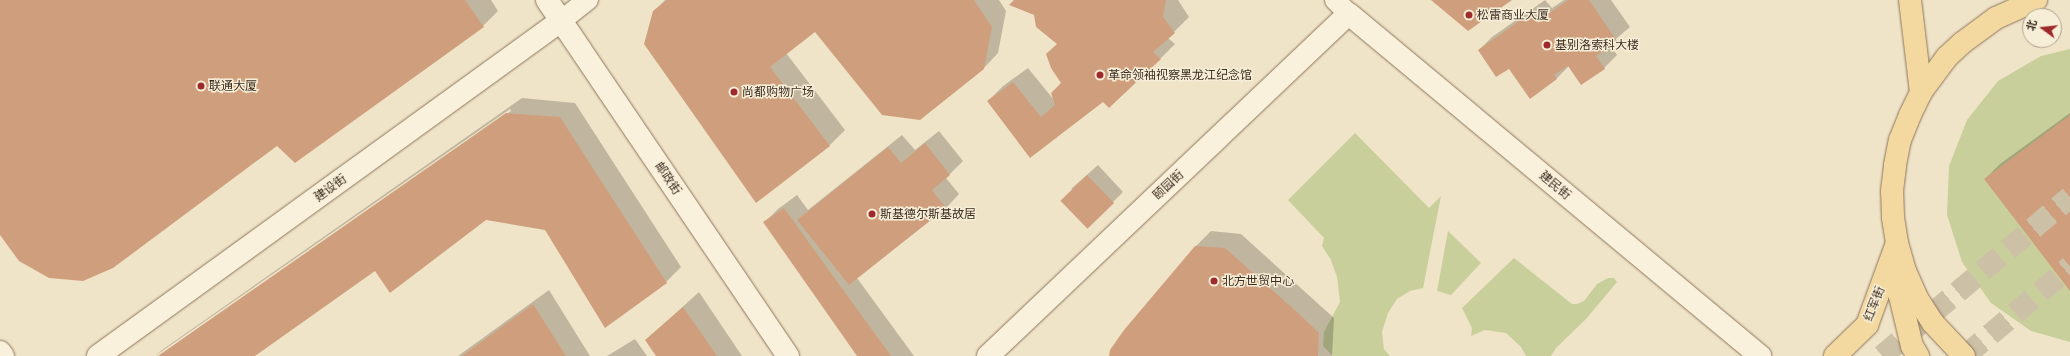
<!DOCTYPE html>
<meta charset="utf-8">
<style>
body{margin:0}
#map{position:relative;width:2070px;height:356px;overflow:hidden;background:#f0e4c8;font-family:Lora,"Noto Sans SC",serif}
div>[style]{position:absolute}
.green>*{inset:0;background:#c9cf9b}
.shadow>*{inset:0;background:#0003}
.building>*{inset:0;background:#cf9f7d;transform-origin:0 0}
.primary-tunnel>*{height:22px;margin-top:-11px;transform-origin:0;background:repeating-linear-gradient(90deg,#ccc0a6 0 22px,transparent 0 33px)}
.roads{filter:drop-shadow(0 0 1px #8d765c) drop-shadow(0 0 1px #8d765c)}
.pedestrian>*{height:20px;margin:-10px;padding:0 10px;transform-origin:10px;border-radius:10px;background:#faf1dc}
.tertiary>*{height:22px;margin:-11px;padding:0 11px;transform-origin:11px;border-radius:11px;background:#faf1dc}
.secondary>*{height:22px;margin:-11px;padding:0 11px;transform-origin:11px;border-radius:11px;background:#faf1dc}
.primary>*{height:22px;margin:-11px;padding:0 11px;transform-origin:11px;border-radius:11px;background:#f3d9a0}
.dots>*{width:11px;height:11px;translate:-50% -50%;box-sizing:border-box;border:2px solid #f7eed8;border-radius:50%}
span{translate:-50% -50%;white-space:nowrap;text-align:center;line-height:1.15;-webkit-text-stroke:3px #f7eed8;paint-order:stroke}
.poi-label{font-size:12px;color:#3d2e20}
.left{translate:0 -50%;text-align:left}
.street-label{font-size:12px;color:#3d2e20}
.north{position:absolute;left:2022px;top:8px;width:40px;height:40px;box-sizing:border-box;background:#f7eed8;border:1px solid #ada18e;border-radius:50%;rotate:285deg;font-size:11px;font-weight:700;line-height:16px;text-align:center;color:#3d2e20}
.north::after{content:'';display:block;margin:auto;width:14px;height:18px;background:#9e2a2b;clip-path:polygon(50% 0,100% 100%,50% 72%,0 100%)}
</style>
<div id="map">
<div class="green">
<i style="clip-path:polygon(2070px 49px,2070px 342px,2031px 331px,1991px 303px,1962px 262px,1947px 215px,1949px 166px,1967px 120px,1998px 81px,2041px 56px)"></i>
<i style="clip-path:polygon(1355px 133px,1429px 208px,1441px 196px,1423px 288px,1410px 291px,1397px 299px,1388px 313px,1382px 332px,1384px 349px,1390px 356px,1333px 356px,1323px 346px,1324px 332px,1340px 302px,1337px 277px,1331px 260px,1322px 246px,1324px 238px,1288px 200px)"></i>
<i style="clip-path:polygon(1448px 231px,1481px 263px,1451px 295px,1437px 291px)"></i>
<i style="clip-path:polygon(1514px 258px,1572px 304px,1577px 304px,1584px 301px,1597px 284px,1608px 278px,1614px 278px,1617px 282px,1586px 319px,1556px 348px,1551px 356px,1526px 356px,1521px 347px,1506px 333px,1485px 330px,1471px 336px,1472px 328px,1462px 308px)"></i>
</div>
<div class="shadow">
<i style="clip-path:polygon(0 0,491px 0,498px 11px,483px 26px,277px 144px,0 233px)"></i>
<i style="clip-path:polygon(665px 0,999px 0,1006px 11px,998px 53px,983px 69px,815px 30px,786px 53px,845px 130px,830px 145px,756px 202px,654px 11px)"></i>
<i style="clip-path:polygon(1015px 0,1178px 0,1189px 17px,1168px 38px,1175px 44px,1160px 59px,1030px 156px,988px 101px,1003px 86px,1028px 68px,1054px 100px,1062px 83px,1058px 44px,1035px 14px)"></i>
<i style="clip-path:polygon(1545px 0,1552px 8px,1564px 0,1611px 0,1630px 27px,1610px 44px,1617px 55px,1604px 68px,1569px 66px,1556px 79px,1509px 67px,1479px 50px,1492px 37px)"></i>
<i style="clip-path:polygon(522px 98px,575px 103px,681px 267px,666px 282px,605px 326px,546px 229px,486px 218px,375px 270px,253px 356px,160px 356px,511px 111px,510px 109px,155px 356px,162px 350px)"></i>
<i style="clip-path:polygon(2070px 113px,2070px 290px,1985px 179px,2000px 164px)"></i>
<i style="clip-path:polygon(939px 131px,963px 161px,946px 178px,959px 194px,946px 208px,857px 278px,914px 356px,858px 356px,765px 222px,778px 209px,797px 195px,808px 210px,902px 135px,915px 150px)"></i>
<i style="clip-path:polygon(1098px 165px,1123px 192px,1113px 202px,1071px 189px)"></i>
<i style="clip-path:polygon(1211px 231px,1241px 234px,1334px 318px,1332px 356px,1110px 356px,1196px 246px)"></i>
<i style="clip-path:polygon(549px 290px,590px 356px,458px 356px)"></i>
<i style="clip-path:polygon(699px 292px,742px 356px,658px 356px,646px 340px)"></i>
<i style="clip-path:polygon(635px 339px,647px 356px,607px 356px)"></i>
</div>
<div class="building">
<i style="clip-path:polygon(0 0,465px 0,484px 27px,295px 163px,277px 146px,113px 268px,83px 281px,49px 278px,19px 261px,0 235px)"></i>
<i style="clip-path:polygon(667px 0,974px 0,992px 27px,984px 69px,920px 120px,882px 115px,815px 32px,770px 67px,830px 146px,756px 203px,644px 44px,653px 11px)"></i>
<i style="clip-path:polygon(1014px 0,1166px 0,1163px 17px,1175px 33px,1153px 52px,1161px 59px,1109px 108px,1103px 102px,1030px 158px,987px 101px,1013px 82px,1041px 117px,1055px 105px,1051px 93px,1061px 83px,1051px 68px,1046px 54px,1057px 44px,1036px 27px,1034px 15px,1009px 5px)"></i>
<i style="clip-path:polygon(1431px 0,1512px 0,1468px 31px)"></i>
<i style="clip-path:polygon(1568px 0,1589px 0,1617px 41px,1596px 56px,1605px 69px,1581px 85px,1568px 66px,1554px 75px,1557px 79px,1530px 99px,1509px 69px,1496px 77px,1478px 50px,1532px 12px,1538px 21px)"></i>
<i style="clip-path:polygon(506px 113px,560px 117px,667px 283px,605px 328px,545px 230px,486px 220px,390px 293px,375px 271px,255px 356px,158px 356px)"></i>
<i style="clip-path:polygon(2070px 115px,2070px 291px,1984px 179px)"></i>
<i style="clip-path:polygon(925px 143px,950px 175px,932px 190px,946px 208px,849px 285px,797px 220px,888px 147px,901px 163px)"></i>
<i style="left:1087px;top:175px;width:39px;height:37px;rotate:46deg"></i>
<i style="clip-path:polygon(784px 208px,891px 356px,857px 356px,763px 222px)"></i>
<i style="clip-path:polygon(1195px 246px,1225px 248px,1298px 313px,1319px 333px,1318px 356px,1109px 356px,1110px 350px,1124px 330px)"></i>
<i style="clip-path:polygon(533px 304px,566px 356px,462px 356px)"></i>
<i style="clip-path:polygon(683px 307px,717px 356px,656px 356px,645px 340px)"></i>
</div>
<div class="primary-tunnel">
<i style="left:1882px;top:356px;width:246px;rotate:-40.2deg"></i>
<i style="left:1965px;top:356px;width:138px;rotate:-40.3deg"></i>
</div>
<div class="roads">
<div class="pedestrian">
<i style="left:1335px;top:0;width:20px;rotate:45deg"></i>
<i style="left:562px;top:20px;width:33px;rotate:-38deg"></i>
</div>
<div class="tertiary">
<i style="left:547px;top:0;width:430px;rotate:55.9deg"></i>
<i style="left:98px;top:356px;width:573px;rotate:-35.91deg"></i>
<i style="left:988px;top:356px;width:497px;rotate:-43.5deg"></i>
<i style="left:1349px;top:14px;width:535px;rotate:39.76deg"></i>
</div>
<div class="secondary">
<i style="left:0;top:352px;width:5px;rotate:53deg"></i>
</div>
<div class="primary">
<i style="left:1910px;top:0;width:93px;rotate:83.2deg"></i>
<i style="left:1898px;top:270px;width:26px;rotate:86deg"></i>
<i style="left:1900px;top:296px;width:51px;rotate:76.5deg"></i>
<i style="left:1912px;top:346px;width:12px;rotate:59deg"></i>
<i style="left:1835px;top:356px;width:45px;rotate:-44.1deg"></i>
<i style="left:1867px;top:325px;width:87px;rotate:-69.9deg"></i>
<i style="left:1964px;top:356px;width:45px;rotate:-133.2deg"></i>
<i style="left:1933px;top:323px;width:30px;rotate:-123deg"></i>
<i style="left:1917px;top:298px;width:30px;rotate:-114deg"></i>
<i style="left:1905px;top:271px;width:29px;rotate:-106deg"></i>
<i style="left:1897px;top:243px;width:26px;rotate:-99deg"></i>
<i style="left:1893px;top:217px;width:26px;rotate:-92deg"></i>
<i style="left:1892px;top:191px;width:26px;rotate:-83deg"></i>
<i style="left:1895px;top:165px;width:25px;rotate:-79deg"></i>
<i style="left:1900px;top:140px;width:27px;rotate:-68deg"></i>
<i style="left:1910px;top:115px;width:25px;rotate:-64deg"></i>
<i style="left:1921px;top:92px;width:44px;rotate:-53.4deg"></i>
<i style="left:1947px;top:57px;width:21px;rotate:-43deg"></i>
<i style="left:1962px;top:43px;width:42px;rotate:-36.3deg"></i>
<i style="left:1996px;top:18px;width:44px;rotate:-24.2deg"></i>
</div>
</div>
<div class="dots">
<i style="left:1469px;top:15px;background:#9e2a2b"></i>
<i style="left:1547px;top:45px;background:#9e2a2b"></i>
<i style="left:1100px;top:75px;background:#9e2a2b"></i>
<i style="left:201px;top:86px;background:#9e2a2b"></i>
<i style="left:734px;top:92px;background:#9e2a2b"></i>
<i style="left:872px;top:214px;background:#9e2a2b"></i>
<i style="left:1214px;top:281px;background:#9e2a2b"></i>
</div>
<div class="poi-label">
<span class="left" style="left:1477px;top:15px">松雷商业大厦</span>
<span class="left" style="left:1555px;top:45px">基别洛索科大楼</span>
<span class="left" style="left:1108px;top:75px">革命领袖视察黑龙江纪念馆</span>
<span class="left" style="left:209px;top:86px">联通大厦</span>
<span class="left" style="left:742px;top:92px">尚都购物广场</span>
<span class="left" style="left:880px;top:214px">斯基德尔斯基故居</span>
<span class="left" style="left:1222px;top:281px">北方世贸中心</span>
</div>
<div class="street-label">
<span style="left:668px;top:178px;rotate:56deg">邮政街</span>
<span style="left:1168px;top:185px;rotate:-43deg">颐园街</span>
<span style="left:1555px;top:185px;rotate:40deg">建民街</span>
<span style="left:330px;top:188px;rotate:-36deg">建设街</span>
<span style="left:1874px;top:304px;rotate:-68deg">红军街</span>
</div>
<div class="north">北</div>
</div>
